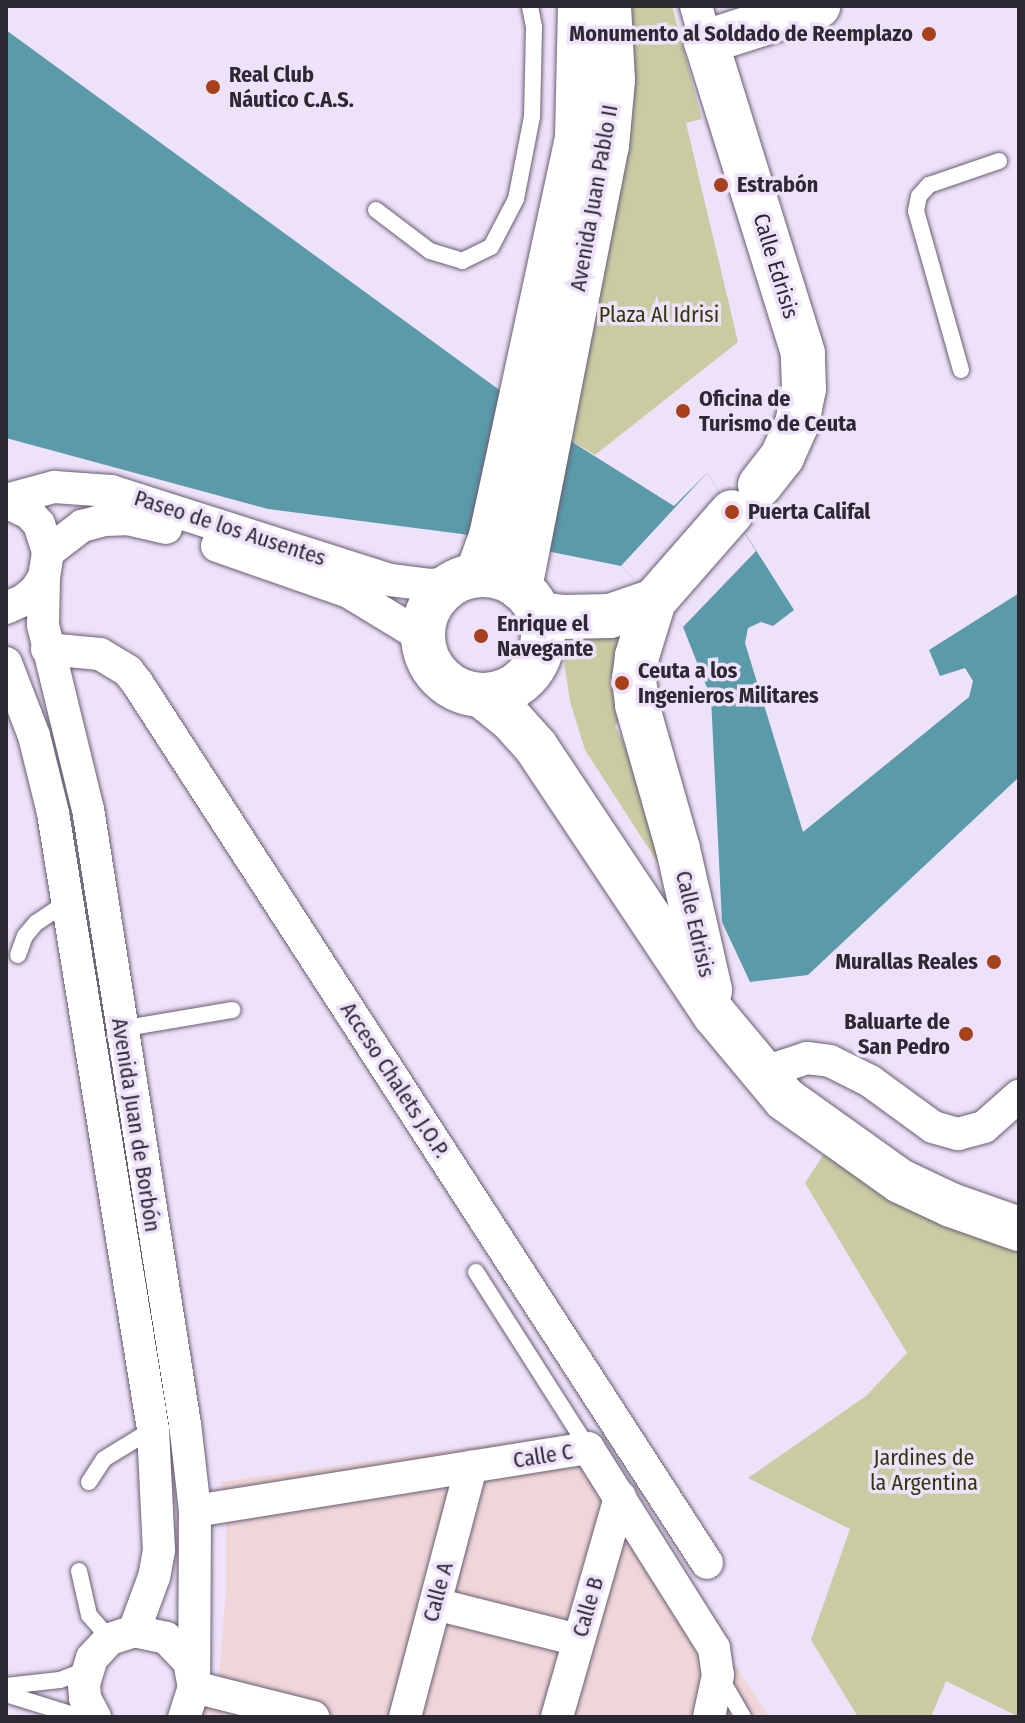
<!DOCTYPE html>
<meta charset="utf-8">
<style>
body{margin:0}
#map{position:relative;width:1025px;height:1723px;overflow:hidden;background:#eee2fa;font-family:"Fira Sans Condensed",sans-serif}
div>[style]{position:absolute}
.industrial>*{inset:0;background:#f0d6d9}
.green>*{inset:0;background:#c9cca3}
.water>*{inset:0;background:#5a9aa9}
.pier>*{inset:0;background:#eee2fa}
.roads{filter:drop-shadow(0 0 2px #685e73) drop-shadow(0 0 2px #685e73)}
.lane>*{height:16px;margin:-8px;padding:0 8px;transform-origin:8px;border-radius:8px;background:#fff}
.street>*{height:32px;margin:-16px;padding:0 16px;transform-origin:16px;border-radius:16px;background:#fff}
.secondary>*{height:44px;margin:-22px;padding:0 22px;transform-origin:22px;border-radius:22px;background:#fff}
.secondary>.ring{margin:-22px;padding:0;box-sizing:content-box;background:none;border:44px solid #fff;border-radius:50%}
.dots>*{width:22px;height:22px;translate:-50% -50%;box-sizing:border-box;border:4px solid #eee2fa;border-radius:50%}
span{translate:-50% -50%;white-space:nowrap;text-align:center;line-height:1.15;-webkit-text-stroke:7px #eee2fa;paint-order:stroke}
.poi-label{font-size:22px;color:#2d2932;font-weight:700}
.right{translate:-100% -50%;text-align:right}
.left{translate:0 -50%;text-align:left}
.street-label{font-size:22px;color:#2d2932}
.park-label{font-size:22px;color:#33350b}
.frame{position:absolute;inset:0;border:8px solid #2d2932;pointer-events:none}
</style>
<div id="map">
<div class="industrial">
<i style="clip-path:polygon(586px 1431px,769px 1717px,201px 1717px,219px 1674px,226px 1593px,226px 1518px,221px 1482px)"></i>
</div>
<div class="green">
<i style="clip-path:polygon(623px 6px,672px 6px,702px 119px,686px 123px,738px 342px,595px 455px,568px 439px)"></i>
<i style="clip-path:polygon(571px 629px,624px 632px,610px 681px,631px 703px,615px 726px,647px 791px,660px 866px,585px 750px,570px 701px,564px 662px)"></i>
<i style="clip-path:polygon(824px 1154px,1019px 1236px,1019px 1717px,946px 1681px,931px 1717px,858px 1717px,811px 1640px,850px 1529px,748px 1478px,866px 1396px,907px 1353px,805px 1183px)"></i>
</div>
<div class="water">
<i style="clip-path:polygon(6px 30px,561px 435px,674px 506px,707px 473px,794px 610px,773px 626px,761px 622px,748px 628px,745px 643px,803px 832px,969px 697px,973px 681px,965px 668px,940px 676px,929px 650px,1019px 593px,1019px 777px,808px 975px,750px 982px,722px 922px,711px 698px,683px 627px,621px 566px,462px 534px,268px 509px,6px 438px)"></i>
</div>
<div class="pier">
<i style="clip-path:polygon(707px 473px,756px 551px,683px 627px,621px 566px)"></i>
</div>
<div class="roads">
<div class="lane">
<i style="left:376px;top:210px;width:68px;rotate:37.2deg"></i>
<i style="left:430px;top:251px;width:34px;rotate:17deg"></i>
<i style="left:462px;top:261px;width:32px;rotate:-26deg"></i>
<i style="left:491px;top:247px;width:54px;rotate:-62.5deg"></i>
<i style="left:516px;top:199px;width:84px;rotate:-79deg"></i>
<i style="left:532px;top:117px;width:90px;rotate:-88.7deg"></i>
<i style="left:534px;top:27px;width:21px;rotate:-101deg"></i>
<i style="left:961px;top:370px;width:165px;rotate:-105.8deg"></i>
<i style="left:916px;top:211px;width:15px;rotate:-79deg"></i>
<i style="left:919px;top:196px;width:15px;rotate:-48deg"></i>
<i style="left:929px;top:185px;width:74px;rotate:-18.9deg"></i>
<i style="left:18px;top:955px;width:20px;rotate:-70deg"></i>
<i style="left:25px;top:936px;width:17px;rotate:-50deg"></i>
<i style="left:36px;top:923px;width:36px;rotate:-34deg"></i>
<i style="left:120px;top:1029px;width:114px;rotate:-9.6deg"></i>
<i style="left:476px;top:1272px;width:209px;rotate:57.5deg"></i>
<i style="left:89px;top:1482px;width:27px;rotate:-57deg"></i>
<i style="left:104px;top:1459px;width:57px;rotate:-31.5deg"></i>
<i style="left:79px;top:1571px;width:45px;rotate:77.2deg"></i>
<i style="left:89px;top:1615px;width:32px;rotate:49deg"></i>
<i style="left:720px;top:1677px;width:46px;rotate:60.1deg"></i>
<i style="left:6px;top:1686px;width:54px;rotate:-6.3deg"></i>
<i style="left:60px;top:1680px;width:28px;rotate:-21deg"></i>
<i style="left:6px;top:1694px;width:77px;rotate:17.3deg"></i>
</div>
<div class="street">
<i style="left:696px;top:6px;width:37px;rotate:74deg"></i>
<i style="left:6px;top:500px;width:50px;rotate:-15.2deg"></i>
<i style="left:54px;top:487px;width:57px;rotate:4deg"></i>
<i style="left:111px;top:491px;width:293px;rotate:17.7deg"></i>
<i style="left:390px;top:580px;width:40px;rotate:7.1deg"></i>
<i style="left:430px;top:585px;width:24px;rotate:-5deg"></i>
<i style="left:6px;top:502px;width:25px;rotate:26deg"></i>
<i style="left:29px;top:513px;width:15px;rotate:48deg"></i>
<i style="left:39px;top:524px;width:29px;rotate:72deg"></i>
<i style="left:48px;top:552px;width:25px;rotate:99deg"></i>
<i style="left:44px;top:577px;width:15px;rotate:122deg"></i>
<i style="left:36px;top:590px;width:16px;rotate:140deg"></i>
<i style="left:24px;top:600px;width:20px;rotate:156deg"></i>
<i style="left:217px;top:546px;width:140px;rotate:19.2deg"></i>
<i style="left:349px;top:592px;width:88px;rotate:31.5deg"></i>
<i style="left:48px;top:552px;width:43px;rotate:-37.4deg"></i>
<i style="left:82px;top:526px;width:23px;rotate:-15deg"></i>
<i style="left:104px;top:520px;width:23px;rotate:-2deg"></i>
<i style="left:127px;top:519px;width:40px;rotate:13deg"></i>
<i style="left:44px;top:577px;width:48px;rotate:91.2deg"></i>
<i style="left:43px;top:625px;width:189px;rotate:76.3deg"></i>
<i style="left:88px;top:809px;width:623px;rotate:81.04deg"></i>
<i style="left:185px;top:1424px;width:88px;rotate:83.4deg"></i>
<i style="left:195px;top:1511px;width:167px;rotate:90.3deg"></i>
<i style="left:47px;top:649px;width:53px;rotate:5.4deg"></i>
<i style="left:100px;top:654px;width:33px;rotate:31deg"></i>
<i style="left:128px;top:671px;width:16px;rotate:52deg"></i>
<i style="left:138px;top:684px;width:1047px;rotate:57.08deg"></i>
<i style="left:6px;top:663px;width:78px;rotate:69deg"></i>
<i style="left:34px;top:736px;width:79px;rotate:76.1deg"></i>
<i style="left:53px;top:813px;width:624px;rotate:80.78deg"></i>
<i style="left:153px;top:1429px;width:121px;rotate:87.2deg"></i>
<i style="left:159px;top:1550px;width:27px;rotate:100deg"></i>
<i style="left:154px;top:1577px;width:58px;rotate:110.3deg"></i>
<i style="left:762px;top:1073px;width:47px;rotate:-18.4deg"></i>
<i style="left:807px;top:1058px;width:23px;rotate:7deg"></i>
<i style="left:830px;top:1061px;width:45px;rotate:26.6deg"></i>
<i style="left:870px;top:1081px;width:78px;rotate:36.1deg"></i>
<i style="left:933px;top:1127px;width:26px;rotate:16deg"></i>
<i style="left:958px;top:1134px;width:27px;rotate:-15deg"></i>
<i style="left:984px;top:1127px;width:47px;rotate:-41.5deg"></i>
<i style="left:195px;top:1511px;width:398px;rotate:-9.1deg"></i>
<i style="left:588px;top:1448px;width:236px;rotate:57.8deg"></i>
<i style="left:714px;top:1648px;width:27px;rotate:82deg"></i>
<i style="left:718px;top:1675px;width:43px;rotate:102.1deg"></i>
<i style="left:435px;top:1604px;width:147px;rotate:14.1deg"></i>
<i style="left:194px;top:1687px;width:123px;rotate:14.1deg"></i>
<i style="left:95px;top:1717px;width:21px;rotate:-118deg"></i>
<i style="left:85px;top:1698px;width:14px;rotate:-94deg"></i>
<i style="left:84px;top:1684px;width:27px;rotate:-73deg"></i>
<i style="left:92px;top:1658px;width:26px;rotate:-47deg"></i>
<i style="left:110px;top:1639px;width:25px;rotate:-18deg"></i>
<i style="left:134px;top:1631px;width:33px;rotate:12deg"></i>
<i style="left:166px;top:1638px;width:33px;rotate:46deg"></i>
<i style="left:189px;top:1662px;width:25px;rotate:79deg"></i>
<i style="left:194px;top:1687px;width:32px;rotate:108deg"></i>
<i style="left:405px;top:1717px;width:259px;rotate:-75.2deg"></i>
<i style="left:557px;top:1717px;width:229px;rotate:-74deg"></i>
</div>
<div class="secondary">
<i style="left:760px;top:485px;width:36px;rotate:-52deg"></i>
<i style="left:782px;top:457px;width:36px;rotate:-66deg"></i>
<i style="left:797px;top:424px;width:36px;rotate:-79deg"></i>
<i style="left:804px;top:389px;width:36px;rotate:-92deg"></i>
<i style="left:803px;top:353px;width:326px;rotate:-107.3deg"></i>
<i style="left:706px;top:42px;width:118px;rotate:-17.8deg"></i>
<i style="left:477px;top:575px;width:41px;rotate:-70.3deg"></i>
<i style="left:491px;top:536px;width:407px;rotate:-77.8deg"></i>
<i style="left:577px;top:138px;width:132px;rotate:-88.7deg"></i>
<i class="ring" style="left:423px;top:575px;width:76px;height:76px"></i>
<i style="left:520px;top:588px;width:450px;rotate:-78.9deg"></i>
<i style="left:607px;top:146px;width:66px;rotate:-84.8deg"></i>
<i style="left:613px;top:80px;width:74px;rotate:-93.1deg"></i>
<i style="left:654px;top:601px;width:58px;rotate:107.2deg"></i>
<i style="left:637px;top:656px;width:23px;rotate:97deg"></i>
<i style="left:634px;top:679px;width:26px;rotate:83deg"></i>
<i style="left:637px;top:705px;width:150px;rotate:74.1deg"></i>
<i style="left:678px;top:849px;width:145px;rotate:77.2deg"></i>
<i style="left:539px;top:614px;width:24px;rotate:7deg"></i>
<i style="left:563px;top:617px;width:47px;rotate:-1.2deg"></i>
<i style="left:610px;top:616px;width:46px;rotate:-18.8deg"></i>
<i style="left:654px;top:601px;width:118px;rotate:-48.8deg"></i>
<i style="left:481px;top:695px;width:38px;rotate:39deg"></i>
<i style="left:511px;top:719px;width:38px;rotate:48deg"></i>
<i style="left:536px;top:747px;width:322px;rotate:56.3deg"></i>
<i style="left:715px;top:1015px;width:109px;rotate:50.2deg"></i>
<i style="left:785px;top:1099px;width:141px;rotate:35.5deg"></i>
<i style="left:900px;top:1181px;width:56px;rotate:25.2deg"></i>
<i style="left:951px;top:1205px;width:72px;rotate:19.4deg"></i>
</div>
</div>
<div class="dots">
<i style="left:929px;top:34px;background:#a7401b"></i>
<i style="left:213px;top:87px;background:#a7401b"></i>
<i style="left:721px;top:185px;background:#a7401b"></i>
<i style="left:683px;top:411px;background:#a7401b"></i>
<i style="left:732px;top:512px;background:#a7401b"></i>
<i style="left:481px;top:636px;background:#a7401b"></i>
<i style="left:622px;top:683px;background:#a7401b"></i>
<i style="left:994px;top:962px;background:#a7401b"></i>
<i style="left:966px;top:1034px;background:#a7401b"></i>
</div>
<div class="poi-label">
<span class="right" style="left:913px;top:34px">Monumento al Soldado de Reemplazo</span>
<span class="left" style="left:229px;top:87px">Real Club<br>Náutico C.A.S.</span>
<span class="left" style="left:737px;top:185px">Estrabón</span>
<span class="left" style="left:699px;top:411px">Oficina de<br>Turismo de Ceuta</span>
<span class="left" style="left:748px;top:512px">Puerta Califal</span>
<span class="left" style="left:497px;top:636px">Enrique el<br>Navegante</span>
<span class="left" style="left:638px;top:683px">Ceuta a los<br>Ingenieros Militares</span>
<span class="right" style="left:978px;top:962px">Murallas Reales</span>
<span class="right" style="left:950px;top:1034px">Baluarte de<br>San Pedro</span>
</div>
<div class="street-label">
<span style="left:594px;top:198px;rotate:-80deg">Avenida Juan Pablo II</span>
<span style="left:776px;top:266px;rotate:73deg">Calle Edrisis</span>
<span style="left:230px;top:528px;rotate:18deg">Paseo de los Ausentes</span>
<span style="left:695px;top:924px;rotate:77deg">Calle Edrisis</span>
<span style="left:395px;top:1080px;rotate:57deg">Acceso Chalets J.O.P.</span>
<span style="left:136px;top:1125px;rotate:81deg">Avenida Juan de Borbón</span>
<span style="left:543px;top:1456px;rotate:-9deg">Calle C</span>
<span style="left:438px;top:1592px;rotate:-75deg">Calle A</span>
<span style="left:588px;top:1607px;rotate:-74deg">Calle B</span>
</div>
<div class="park-label">
<span style="left:659px;top:315px">Plaza Al Idrisi</span>
<span style="left:924px;top:1470px">Jardines de<br>la Argentina</span>
</div>
<div class="frame"></div>
</div>
